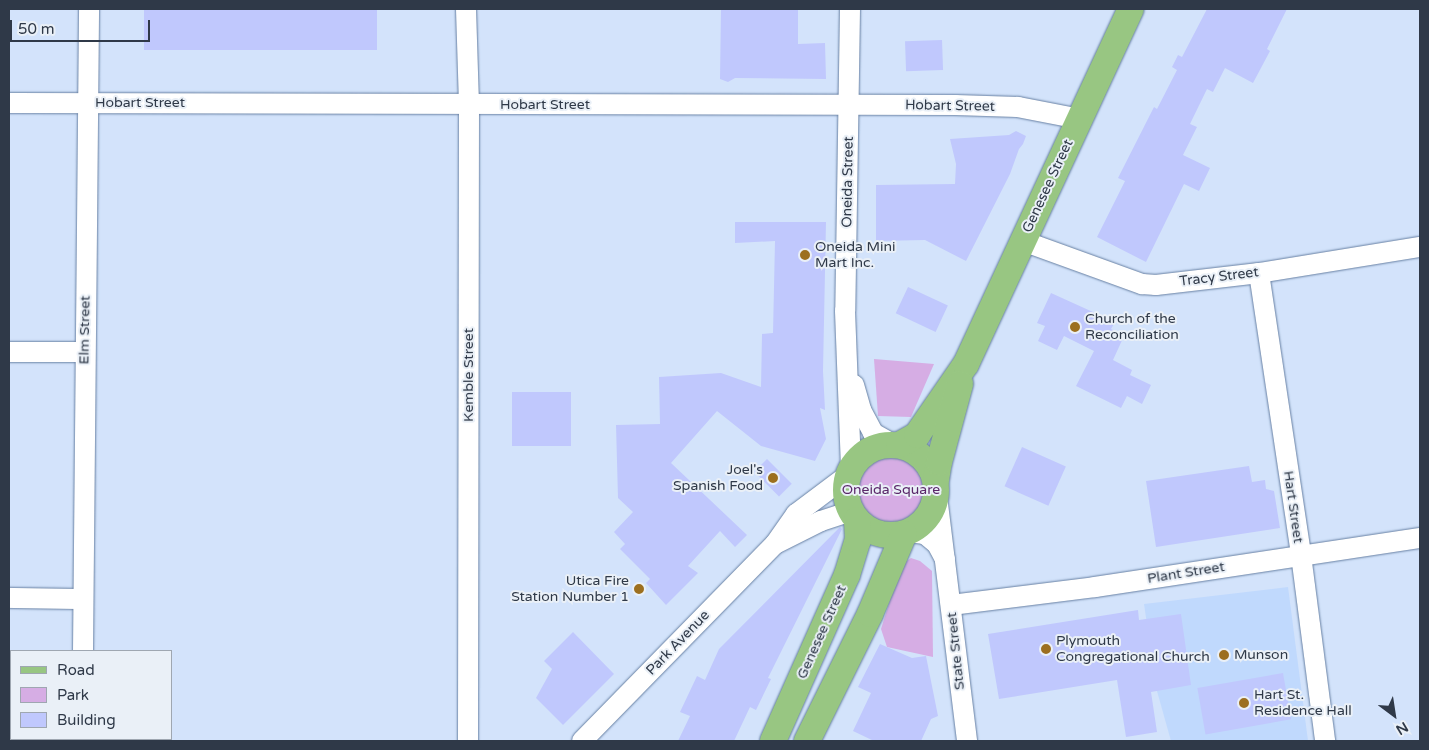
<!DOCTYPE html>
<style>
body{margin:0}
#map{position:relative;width:1429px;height:750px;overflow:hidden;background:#d3e3fb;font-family:"Varela Round",sans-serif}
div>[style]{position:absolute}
.built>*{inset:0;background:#c0d9fd}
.green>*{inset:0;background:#d6ade4}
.building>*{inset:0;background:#c0c8fd;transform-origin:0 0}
.roads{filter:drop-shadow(0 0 1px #6780a3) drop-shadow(0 0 1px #6780a3)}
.minor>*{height:20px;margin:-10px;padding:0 10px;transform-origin:10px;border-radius:10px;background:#fff}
.major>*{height:26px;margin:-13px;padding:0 13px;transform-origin:13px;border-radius:13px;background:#98c682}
.major>.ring{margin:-13px;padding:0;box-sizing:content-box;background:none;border:26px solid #98c682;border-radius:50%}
.dots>*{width:14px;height:14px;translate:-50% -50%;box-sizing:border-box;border:2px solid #eaf0f7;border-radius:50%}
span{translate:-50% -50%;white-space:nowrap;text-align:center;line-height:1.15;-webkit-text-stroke:4px #eaf0f7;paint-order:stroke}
.street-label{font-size:14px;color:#2f3948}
.poi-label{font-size:14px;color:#2f3948}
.left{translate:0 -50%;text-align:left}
.right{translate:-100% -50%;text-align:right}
.park-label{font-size:14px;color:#5a276a}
.frame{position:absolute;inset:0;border:10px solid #2f3948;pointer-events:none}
.legend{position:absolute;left:10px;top:650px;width:162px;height:90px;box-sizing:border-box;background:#eaf0f7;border:1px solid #9fa7b1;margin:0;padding:6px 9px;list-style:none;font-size:15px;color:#2f3948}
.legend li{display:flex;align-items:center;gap:10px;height:25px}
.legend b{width:25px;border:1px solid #9fa7b1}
.north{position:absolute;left:1369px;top:690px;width:50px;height:50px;-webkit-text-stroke:4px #eaf0f7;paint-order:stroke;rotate:149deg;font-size:14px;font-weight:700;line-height:20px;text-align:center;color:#2f3948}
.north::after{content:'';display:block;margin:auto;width:18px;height:22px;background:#2f3948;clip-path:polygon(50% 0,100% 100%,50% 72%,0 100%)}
.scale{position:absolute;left:10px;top:20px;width:140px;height:22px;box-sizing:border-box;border:2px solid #2f3948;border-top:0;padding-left:6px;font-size:15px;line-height:18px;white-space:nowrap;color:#2f3948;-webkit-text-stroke:4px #eaf0f7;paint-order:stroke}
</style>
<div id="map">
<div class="built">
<i style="clip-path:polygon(1288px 587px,1308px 741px,1171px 741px,1157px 691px,1144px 604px)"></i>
</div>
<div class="green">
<i style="clip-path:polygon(874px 359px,934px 364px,911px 417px,878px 416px)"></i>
<i style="clip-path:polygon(880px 446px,912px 449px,923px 457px,931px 468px,932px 510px,923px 523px,909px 532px,891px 535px,878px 534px,867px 528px,851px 511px,847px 499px,846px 487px,859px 458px)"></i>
<i style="clip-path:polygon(911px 558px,920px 561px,932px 571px,933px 657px,887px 647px,881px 629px,901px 565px)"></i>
</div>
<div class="building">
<i style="left:144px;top:9px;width:233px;height:41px"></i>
<i style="clip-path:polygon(721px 9px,798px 9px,798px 44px,825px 43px,826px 79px,735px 78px,728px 82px,720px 79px)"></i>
<i style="clip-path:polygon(1207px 9px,1287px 9px,1267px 49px,1270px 51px,1253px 83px,1225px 68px,1213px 92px,1207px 89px,1190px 124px,1197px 127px,1183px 155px,1210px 168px,1199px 191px,1184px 184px,1146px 262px,1097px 237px,1125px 181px,1118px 178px,1154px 107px,1157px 109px,1177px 70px,1172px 67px,1178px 55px,1182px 57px)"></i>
<i style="left:942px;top:40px;width:30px;height:37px;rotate:88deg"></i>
<i style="clip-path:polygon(1016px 131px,1026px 136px,1023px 144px,1019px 149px,1010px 174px,966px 261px,925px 240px,876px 241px,876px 185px,955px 184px,956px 164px,950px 139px,1009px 135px)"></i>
<i style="clip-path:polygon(735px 222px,826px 222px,823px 371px,825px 410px,820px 408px,826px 439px,815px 461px,761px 446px,717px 411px,671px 463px,747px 535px,735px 547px,720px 531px,688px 566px,698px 573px,666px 605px,646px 583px,650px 579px,620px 549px,625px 544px,614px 532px,633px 512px,618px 498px,616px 425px,660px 424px,659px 377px,721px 373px,761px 387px,762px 334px,773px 333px,775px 241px,735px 243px)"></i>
<i style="left:908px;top:287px;width:44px;height:29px;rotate:25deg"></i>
<i style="clip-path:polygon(1051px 293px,1115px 322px,1111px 329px,1124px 336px,1113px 360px,1132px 370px,1130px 375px,1151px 385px,1142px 404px,1127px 396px,1121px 408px,1076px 386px,1094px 351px,1064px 336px,1057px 350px,1038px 341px,1045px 326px,1037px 323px)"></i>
<i style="left:512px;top:392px;width:59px;height:54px"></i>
<i style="left:1022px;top:447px;width:48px;height:43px;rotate:24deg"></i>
<i style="left:767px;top:459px;width:35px;height:18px;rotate:45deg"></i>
<i style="clip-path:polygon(1249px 466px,1252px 482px,1265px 480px,1266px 489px,1274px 491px,1280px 528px,1156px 547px,1146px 481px)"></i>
<i style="clip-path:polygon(840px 527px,842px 529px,768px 678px,771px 679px,756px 710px,750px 707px,734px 741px,678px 741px,690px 716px,680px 712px,697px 676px,705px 680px,719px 649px)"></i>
<i style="clip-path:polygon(1138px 610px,1139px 620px,1181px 614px,1191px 685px,1151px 692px,1157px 732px,1126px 737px,1117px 680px,999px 699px,988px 634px)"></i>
<i style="clip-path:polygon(573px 632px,614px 674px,563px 725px,536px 698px,552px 669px,544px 661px)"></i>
<i style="clip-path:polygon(880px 644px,912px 658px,926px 656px,938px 716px,931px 719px,921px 741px,874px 741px,853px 731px,871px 693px,858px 687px)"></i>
<i style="left:1283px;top:673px;width:47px;height:87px;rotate:80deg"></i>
</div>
<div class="roads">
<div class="minor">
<i style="left:466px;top:9px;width:96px;rotate:88.2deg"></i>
<i style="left:469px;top:105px;width:636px;rotate:90.09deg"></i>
<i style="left:850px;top:9px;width:302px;rotate:90.9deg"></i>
<i style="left:845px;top:311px;width:157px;rotate:87.8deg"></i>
<i style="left:9px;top:103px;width:946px;rotate:0.12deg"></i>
<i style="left:955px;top:105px;width:63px;rotate:1.8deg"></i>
<i style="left:1018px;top:107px;width:63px;rotate:11deg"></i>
<i style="left:1023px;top:241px;width:127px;rotate:19.9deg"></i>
<i style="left:1142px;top:284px;width:14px;rotate:4deg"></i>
<i style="left:1156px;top:285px;width:104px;rotate:-6.6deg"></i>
<i style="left:1259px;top:273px;width:163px;rotate:-9.2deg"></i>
<i style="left:1259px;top:273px;width:285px;rotate:81.5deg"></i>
<i style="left:1301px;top:555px;width:188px;rotate:82.6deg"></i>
<i style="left:9px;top:352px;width:76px"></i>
<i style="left:854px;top:385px;width:26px;rotate:74deg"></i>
<i style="left:861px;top:410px;width:26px;rotate:62deg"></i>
<i style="left:873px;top:433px;width:23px;rotate:29deg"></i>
<i style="left:937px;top:496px;width:247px;rotate:83deg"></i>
<i style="left:909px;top:532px;width:16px;rotate:7deg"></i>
<i style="left:925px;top:534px;width:16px;rotate:40deg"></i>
<i style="left:937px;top:544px;width:17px;rotate:62deg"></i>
<i style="left:777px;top:543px;width:49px;rotate:-26.6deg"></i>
<i style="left:821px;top:521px;width:32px;rotate:-18deg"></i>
<i style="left:9px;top:598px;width:74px;rotate:0.8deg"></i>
<i style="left:951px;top:605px;width:145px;rotate:-7.1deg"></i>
<i style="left:1095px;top:587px;width:329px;rotate:-8.6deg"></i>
<i style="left:83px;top:651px;width:642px;rotate:-89.46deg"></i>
<i style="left:82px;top:741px;width:2px;rotate:-90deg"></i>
<i style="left:582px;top:741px;width:276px;rotate:-45.6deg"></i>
<i style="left:775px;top:544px;width:37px;rotate:-55deg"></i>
<i style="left:796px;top:514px;width:65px;rotate:-36.9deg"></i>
</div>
<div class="major">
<i class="ring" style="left:846px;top:445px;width:64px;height:64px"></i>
<i style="left:899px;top:445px;width:21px;rotate:-29deg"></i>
<i style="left:917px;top:435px;width:86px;rotate:-55.4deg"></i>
<i style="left:966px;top:364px;width:391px;rotate:-65.1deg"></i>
<i style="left:936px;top:480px;width:18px;rotate:-81deg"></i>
<i style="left:939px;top:462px;width:81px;rotate:-74.9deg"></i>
<i style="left:773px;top:741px;width:182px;rotate:-66deg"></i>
<i style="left:847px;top:575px;width:37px;rotate:-73deg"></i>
<i style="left:858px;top:540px;width:20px;rotate:-93deg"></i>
<i style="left:807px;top:741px;width:142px;rotate:-63.6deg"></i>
<i style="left:870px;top:614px;width:87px;rotate:-67deg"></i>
</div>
</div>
<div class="dots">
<i style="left:805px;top:255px;background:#9c6f1f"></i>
<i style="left:1075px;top:327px;background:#9c6f1f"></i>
<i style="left:773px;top:478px;background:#9c6f1f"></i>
<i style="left:639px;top:589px;background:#9c6f1f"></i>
<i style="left:1046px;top:649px;background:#9c6f1f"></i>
<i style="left:1224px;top:655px;background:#9c6f1f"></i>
<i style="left:1244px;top:703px;background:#9c6f1f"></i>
</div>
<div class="street-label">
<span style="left:140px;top:103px">Hobart Street</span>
<span style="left:545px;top:105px">Hobart Street</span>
<span style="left:950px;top:106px;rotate:1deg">Hobart Street</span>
<span style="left:848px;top:182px;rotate:-89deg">Oneida Street</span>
<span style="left:1048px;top:186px;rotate:-65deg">Genesee Street</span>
<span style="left:1219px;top:277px;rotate:-7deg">Tracy Street</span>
<span style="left:85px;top:330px;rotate:-89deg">Elm Street</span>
<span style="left:469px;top:375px;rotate:-90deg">Kemble Street</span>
<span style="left:1293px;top:507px;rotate:82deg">Hart Street</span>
<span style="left:1186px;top:573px;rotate:-9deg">Plant Street</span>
<span style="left:822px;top:632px;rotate:-66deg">Genesee Street</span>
<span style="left:678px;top:643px;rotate:-46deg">Park Avenue</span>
<span style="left:956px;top:651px;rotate:-96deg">State Street</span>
</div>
<div class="poi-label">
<span class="left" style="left:815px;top:255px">Oneida Mini<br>Mart Inc.</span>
<span class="left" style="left:1085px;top:327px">Church of the<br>Reconciliation</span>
<span class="right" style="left:763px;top:478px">Joel's<br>Spanish Food</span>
<span class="right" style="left:629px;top:589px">Utica Fire<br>Station Number 1</span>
<span class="left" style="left:1056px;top:649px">Plymouth<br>Congregational Church</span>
<span class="left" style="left:1234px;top:655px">Munson</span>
<span class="left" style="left:1254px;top:703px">Hart St.<br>Residence Hall</span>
</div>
<div class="park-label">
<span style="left:891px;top:490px">Oneida Square</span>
</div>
<div class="frame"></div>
<ul class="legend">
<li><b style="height:6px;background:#98c682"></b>Road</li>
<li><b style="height:14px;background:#d6ade4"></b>Park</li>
<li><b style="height:14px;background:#c0c8fd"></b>Building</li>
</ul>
<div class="north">N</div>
<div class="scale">50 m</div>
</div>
